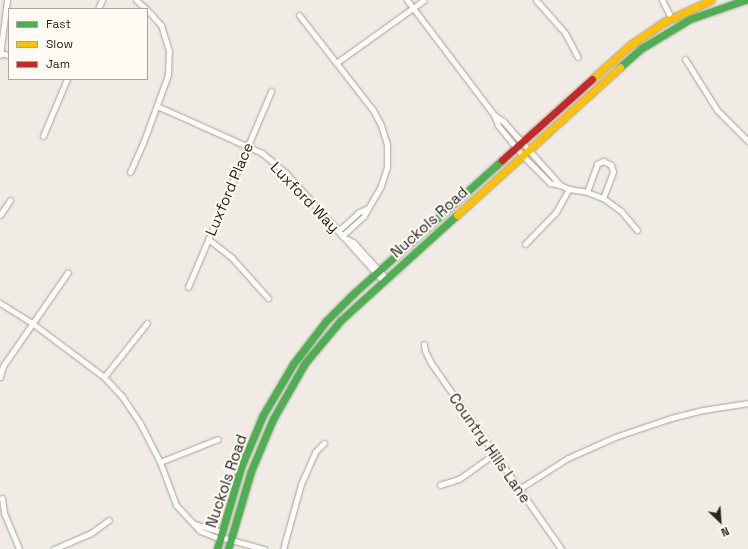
<!DOCTYPE html>
<style>
body{margin:0}
#map{position:relative;width:748px;height:549px;overflow:hidden;background:#f0ece5;font-family:"Space Grotesk",sans-serif}
div>[style]{position:absolute}
.roads{filter:drop-shadow(0 0 1px #a4a19b) drop-shadow(0 0 1px #a4a19b)}
.street>*{height:5px;margin:-2.5px;padding:0 2.5px;transform-origin:2.5px;border-radius:2.5px;background:#fdfcfb}
.fast>*{height:7px;margin:-3.5px;padding:0 3.5px;transform-origin:3.5px;border-radius:3.5px;background:#4caf50}
.slow>*{height:7px;margin:-3.5px;padding:0 3.5px;transform-origin:3.5px;border-radius:3.5px;background:#ffc107}
.jam>*{height:7px;margin:-3.5px;padding:0 3.5px;transform-origin:3.5px;border-radius:3.5px;background:#c62828}
span{translate:-50% -50%;white-space:nowrap;text-align:center;line-height:1.15;-webkit-text-stroke:4px #fefbf5;paint-order:stroke}
.street-label{font-size:15px;color:#282520}
.legend{position:absolute;left:8px;top:8px;width:140px;height:72px;box-sizing:border-box;background:#fefbf5;border:1px solid #a8a5a0;margin:0;padding:5px 7px;list-style:none;font-size:12px;color:#282520}
.legend li{display:flex;align-items:center;gap:8px;height:20px}
.legend b{width:20px;border:1px solid #a8a5a0}
.north{position:absolute;left:700px;top:501px;width:40px;height:40px;-webkit-text-stroke:3px #fefbf5;paint-order:stroke;rotate:155deg;font-size:11px;font-weight:700;line-height:16px;text-align:center;color:#282520}
.north::after{content:'';display:block;margin:auto;width:14px;height:18px;background:#282520;clip-path:polygon(50% 0,100% 100%,50% 72%,0 100%)}
</style>
<div id="map">
<div class="roads">
<div class="street">
<i style="left:136px;top:0;width:13px;rotate:42deg"></i>
<i style="left:407px;top:0;width:144px;rotate:52.9deg"></i>
<i style="left:536px;top:0;width:44px;rotate:48.7deg"></i>
<i style="left:565px;top:33px;width:27px;rotate:62deg"></i>
<i style="left:662px;top:0;width:20px;rotate:63deg"></i>
<i style="left:98px;top:9px;width:10px;rotate:-66deg"></i>
<i style="left:299px;top:15px;width:120px;rotate:52.1deg"></i>
<i style="left:373px;top:110px;width:17px;rotate:62deg"></i>
<i style="left:381px;top:125px;width:21px;rotate:73deg"></i>
<i style="left:387px;top:145px;width:22px;rotate:90deg"></i>
<i style="left:387px;top:167px;width:20px;rotate:108deg"></i>
<i style="left:381px;top:186px;width:34px;rotate:120deg"></i>
<i style="left:364px;top:216px;width:30px;rotate:138deg"></i>
<i style="left:0;top:53px;width:9px;rotate:13deg"></i>
<i style="left:0;top:55px;width:55px;rotate:-82.7deg"></i>
<i style="left:685px;top:59px;width:60px;rotate:57.9deg"></i>
<i style="left:717px;top:110px;width:44px;rotate:45deg"></i>
<i style="left:336px;top:63px;width:108px;rotate:-35.6deg"></i>
<i style="left:157px;top:106px;width:115px;rotate:24.1deg"></i>
<i style="left:262px;top:153px;width:30px;rotate:40deg"></i>
<i style="left:285px;top:172px;width:147px;rotate:48deg"></i>
<i style="left:494px;top:115px;width:11px;rotate:34deg"></i>
<i style="left:503px;top:121px;width:86px;rotate:48.3deg"></i>
<i style="left:560px;top:185px;width:10px;rotate:-169deg"></i>
<i style="left:550px;top:183px;width:40px;rotate:-135deg"></i>
<i style="left:522px;top:155px;width:38px;rotate:-129deg"></i>
<i style="left:498px;top:125px;width:11px;rotate:-112deg"></i>
<i style="left:43px;top:136px;width:62px;rotate:-67.2deg"></i>
<i style="left:130px;top:172px;width:32px;rotate:-66deg"></i>
<i style="left:143px;top:143px;width:72px;rotate:-69.8deg"></i>
<i style="left:168px;top:75px;width:24px;rotate:-88deg"></i>
<i style="left:169px;top:51px;width:27px;rotate:-107deg"></i>
<i style="left:161px;top:25px;width:21px;rotate:-133deg"></i>
<i style="left:560px;top:185px;width:10px;rotate:24deg"></i>
<i style="left:569px;top:189px;width:18px;rotate:9deg"></i>
<i style="left:587px;top:192px;width:17px;rotate:21deg"></i>
<i style="left:603px;top:198px;width:22px;rotate:36deg"></i>
<i style="left:621px;top:211px;width:25px;rotate:50deg"></i>
<i style="left:587px;top:192px;width:30px;rotate:-70deg"></i>
<i style="left:597px;top:164px;width:7px;rotate:-27deg"></i>
<i style="left:603px;top:161px;width:9px;rotate:27deg"></i>
<i style="left:611px;top:165px;width:7px;rotate:74deg"></i>
<i style="left:613px;top:172px;width:28px;rotate:111deg"></i>
<i style="left:0;top:215px;width:18px;rotate:-56deg"></i>
<i style="left:338px;top:231px;width:28px;rotate:-42deg"></i>
<i style="left:359px;top:212px;width:8px;rotate:-23deg"></i>
<i style="left:208px;top:239px;width:31px;rotate:38deg"></i>
<i style="left:232px;top:258px;width:54px;rotate:48deg"></i>
<i style="left:347px;top:239px;width:7px;rotate:27deg"></i>
<i style="left:353px;top:242px;width:49px;rotate:47.5deg"></i>
<i style="left:525px;top:244px;width:45px;rotate:-45.9deg"></i>
<i style="left:556px;top:212px;width:26px;rotate:-61deg"></i>
<i style="left:188px;top:287px;width:213px;rotate:-67deg"></i>
<i style="left:0;top:303px;width:38px;rotate:32deg"></i>
<i style="left:32px;top:323px;width:90px;rotate:36.9deg"></i>
<i style="left:104px;top:377px;width:25px;rotate:47deg"></i>
<i style="left:121px;top:395px;width:34px;rotate:56deg"></i>
<i style="left:140px;top:423px;width:44px;rotate:62.9deg"></i>
<i style="left:160px;top:462px;width:46px;rotate:69.6deg"></i>
<i style="left:176px;top:505px;width:26px;rotate:47deg"></i>
<i style="left:424px;top:344px;width:7px;rotate:82deg"></i>
<i style="left:425px;top:351px;width:13px;rotate:63deg"></i>
<i style="left:431px;top:363px;width:227px;rotate:55deg"></i>
<i style="left:0;top:377px;width:11px;rotate:-75deg"></i>
<i style="left:3px;top:366px;width:114px;rotate:-55.3deg"></i>
<i style="left:104px;top:377px;width:69px;rotate:-51.5deg"></i>
<i style="left:160px;top:462px;width:62px;rotate:-21.6deg"></i>
<i style="left:440px;top:485px;width:20px;rotate:-18deg"></i>
<i style="left:459px;top:479px;width:43px;rotate:-35.5deg"></i>
<i style="left:519px;top:489px;width:58px;rotate:-32.3deg"></i>
<i style="left:568px;top:458px;width:51px;rotate:-24.1deg"></i>
<i style="left:615px;top:437px;width:59px;rotate:-18.7deg"></i>
<i style="left:671px;top:418px;width:33px;rotate:-14deg"></i>
<i style="left:703px;top:410px;width:46px;rotate:-8.8deg"></i>
<i style="left:2px;top:498px;width:15px;rotate:82deg"></i>
<i style="left:4px;top:513px;width:39px;rotate:67deg"></i>
<i style="left:220px;top:537px;width:46px;rotate:15.3deg"></i>
<i style="left:220px;top:539px;width:22px;rotate:-158deg"></i>
<i style="left:200px;top:531px;width:9px;rotate:-131deg"></i>
<i style="left:194px;top:524px;width:29px;rotate:16deg"></i>
<i style="left:54px;top:549px;width:40px;rotate:-23.4deg"></i>
<i style="left:91px;top:533px;width:22px;rotate:-36deg"></i>
<i style="left:283px;top:549px;width:67px;rotate:-74.5deg"></i>
<i style="left:301px;top:484px;width:35px;rotate:-66deg"></i>
<i style="left:315px;top:452px;width:13px;rotate:-45deg"></i>
</div>
<div class="fast">
<i style="left:620px;top:67px;width:29px;rotate:-41deg"></i>
<i style="left:642px;top:48px;width:56px;rotate:-31.1deg"></i>
<i style="left:690px;top:19px;width:58px;rotate:-19.1deg"></i>
<i style="left:217px;top:549px;width:85px;rotate:-73.7deg"></i>
<i style="left:241px;top:467px;width:56px;rotate:-67.1deg"></i>
<i style="left:263px;top:415px;width:59px;rotate:-59.5deg"></i>
<i style="left:293px;top:364px;width:54px;rotate:-52.5deg"></i>
<i style="left:326px;top:321px;width:40px;rotate:-45deg"></i>
<i style="left:354px;top:293px;width:199px;rotate:-41.9deg"></i>
<i style="left:228px;top:549px;width:81px;rotate:-73.6deg"></i>
<i style="left:251px;top:471px;width:56px;rotate:-67.1deg"></i>
<i style="left:273px;top:419px;width:64px;rotate:-60.3deg"></i>
<i style="left:305px;top:363px;width:56px;rotate:-50.1deg"></i>
<i style="left:341px;top:320px;width:156px;rotate:-42.2deg"></i>
</div>
<div class="slow">
<i style="left:592px;top:79px;width:51px;rotate:-41.8deg"></i>
<i style="left:630px;top:45px;width:41px;rotate:-34.1deg"></i>
<i style="left:664px;top:22px;width:52px;rotate:-25.1deg"></i>
<i style="left:457px;top:215px;width:220px;rotate:-42.2deg"></i>
</div>
<div class="jam">
<i style="left:502px;top:160px;width:121px;rotate:-42deg"></i>
</div>
</div>
<div class="street-label">
<span style="left:229px;top:189px;rotate:-67deg">Luxford Place</span>
<span style="left:305px;top:197px;rotate:46deg">Luxford Way</span>
<span style="left:429px;top:222px;rotate:-42deg">Nuckols Road</span>
<span style="left:490px;top:448px;rotate:55deg">Country Hills Lane</span>
<span style="left:226px;top:481px;rotate:-71deg">Nuckols Road</span>
</div>
<ul class="legend">
<li><b style="height:5px;background:#4caf50"></b>Fast</li>
<li><b style="height:5px;background:#ffc107"></b>Slow</li>
<li><b style="height:5px;background:#c62828"></b>Jam</li>
</ul>
<div class="north">N</div>
</div>
